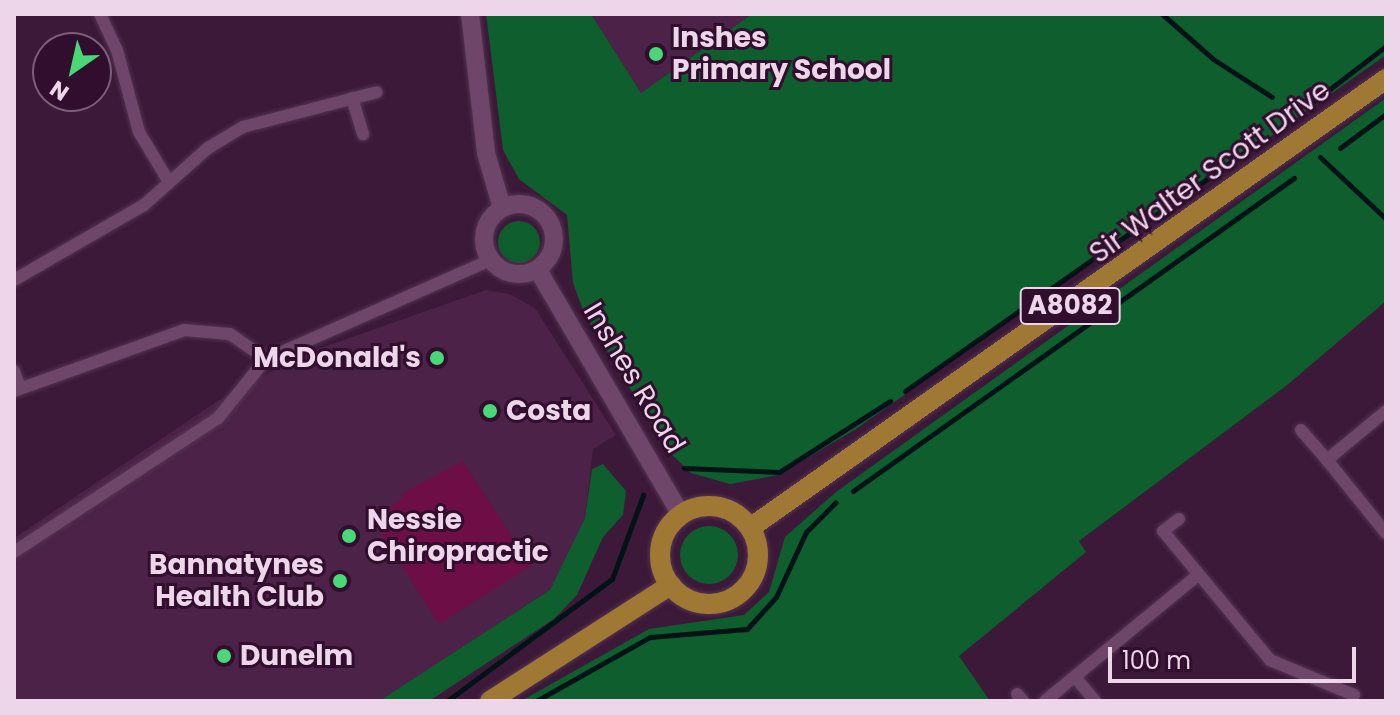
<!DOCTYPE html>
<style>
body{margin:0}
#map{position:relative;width:1400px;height:715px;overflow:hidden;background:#3c1839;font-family:Poppins,sans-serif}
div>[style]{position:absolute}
.built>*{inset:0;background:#4c2248}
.green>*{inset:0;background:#0e5f2d}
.round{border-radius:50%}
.stream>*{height:5px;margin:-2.5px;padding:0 2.5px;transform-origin:2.5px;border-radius:2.5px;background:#011316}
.building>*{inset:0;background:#6e0e47}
.roads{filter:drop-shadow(0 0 2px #523450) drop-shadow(0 0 2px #523450)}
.street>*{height:12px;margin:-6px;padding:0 6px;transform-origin:6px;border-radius:6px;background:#6e466a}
.secondary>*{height:18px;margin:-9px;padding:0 9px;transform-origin:9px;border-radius:9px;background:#6e466a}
.secondary>.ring{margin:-9px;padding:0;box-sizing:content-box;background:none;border:18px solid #6e466a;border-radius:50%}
.primary>*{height:20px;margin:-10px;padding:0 10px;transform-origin:10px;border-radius:10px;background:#9f7833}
.primary>.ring{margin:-10px;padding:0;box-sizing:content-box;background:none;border:20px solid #9f7833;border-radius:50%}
.dots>*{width:22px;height:22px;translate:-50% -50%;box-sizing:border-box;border:4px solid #310e2e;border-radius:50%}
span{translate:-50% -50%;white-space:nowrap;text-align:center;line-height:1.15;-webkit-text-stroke:6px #310e2e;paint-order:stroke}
.shield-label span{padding:2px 6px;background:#310e2e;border:2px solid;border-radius:6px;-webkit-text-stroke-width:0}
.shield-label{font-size:26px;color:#edd5ea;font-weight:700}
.poi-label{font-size:28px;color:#edd5ea;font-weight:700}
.left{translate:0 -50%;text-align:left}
.right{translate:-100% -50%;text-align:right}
.street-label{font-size:28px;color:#edd5ea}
.frame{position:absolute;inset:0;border:16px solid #edd5ea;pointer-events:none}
.north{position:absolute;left:32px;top:32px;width:80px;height:80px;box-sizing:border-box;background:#310e2e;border:2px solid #7c5e79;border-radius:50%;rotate:214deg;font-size:22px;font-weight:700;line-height:32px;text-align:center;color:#edd5ea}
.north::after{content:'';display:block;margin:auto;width:28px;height:36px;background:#4ad777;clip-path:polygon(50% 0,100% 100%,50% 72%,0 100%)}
.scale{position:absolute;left:1108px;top:647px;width:248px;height:36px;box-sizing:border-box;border:4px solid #edd5ea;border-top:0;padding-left:10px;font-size:24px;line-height:28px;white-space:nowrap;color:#edd5ea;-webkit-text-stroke:6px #310e2e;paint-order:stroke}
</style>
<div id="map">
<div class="built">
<i style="clip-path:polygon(591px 14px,752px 14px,641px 93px)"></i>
<i style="clip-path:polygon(486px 290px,510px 294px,535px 308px,616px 435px,593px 449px,585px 518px,550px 590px,379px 701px,14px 701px,14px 538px,216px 402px,301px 355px)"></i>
</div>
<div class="green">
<i style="clip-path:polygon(486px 14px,591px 14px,641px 93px,752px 14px,1386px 14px,1386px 55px,856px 429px,778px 475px,730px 484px,691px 473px,669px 452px,585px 315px,573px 283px,567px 215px,519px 179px,503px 150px)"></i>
<i style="clip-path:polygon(1386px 98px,1386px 301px,1286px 386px,1079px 541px,1086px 552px,959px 656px,990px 701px,521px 701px,649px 629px,744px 615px,769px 592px,785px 537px,836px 492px)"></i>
<i class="round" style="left:498px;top:221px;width:42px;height:42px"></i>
<i style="clip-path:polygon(603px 464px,626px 491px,623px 515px,603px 537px,577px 595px,554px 619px,429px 701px,379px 701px,550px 590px,585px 518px,592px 469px)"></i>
<i class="round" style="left:680px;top:526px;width:58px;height:58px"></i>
</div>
<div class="stream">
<i style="left:1162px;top:14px;width:68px;rotate:41.4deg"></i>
<i style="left:1213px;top:59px;width:70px;rotate:32.8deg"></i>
<i style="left:1313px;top:102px;width:92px;rotate:-37.5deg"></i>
<i style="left:1340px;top:148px;width:57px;rotate:-36.5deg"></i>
<i style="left:1320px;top:157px;width:91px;rotate:43.2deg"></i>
<i style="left:905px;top:391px;width:435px;rotate:-35.1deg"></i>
<i style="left:684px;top:468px;width:95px;rotate:2.4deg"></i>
<i style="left:779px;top:472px;width:132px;rotate:-32.6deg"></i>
<i style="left:853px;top:491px;width:541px;rotate:-35.37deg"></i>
<i style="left:447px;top:701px;width:205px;rotate:-36.5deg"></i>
<i style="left:612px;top:579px;width:90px;rotate:-69.7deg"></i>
<i style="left:536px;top:701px;width:131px;rotate:-29.3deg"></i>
<i style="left:650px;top:637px;width:97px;rotate:-4.7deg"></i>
<i style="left:747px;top:629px;width:43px;rotate:-47.8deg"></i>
<i style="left:776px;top:597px;width:72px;rotate:-65.2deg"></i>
<i style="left:806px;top:532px;width:42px;rotate:-45deg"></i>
</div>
<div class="building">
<i style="clip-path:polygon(463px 461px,531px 566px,439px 624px,372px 519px,403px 498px,401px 494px)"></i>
</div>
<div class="roads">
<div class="street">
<i style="left:100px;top:14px;width:40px;rotate:65deg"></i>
<i style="left:117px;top:50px;width:85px;rotate:75deg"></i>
<i style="left:139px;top:132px;width:58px;rotate:59deg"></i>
<i style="left:352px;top:98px;width:38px;rotate:73deg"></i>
<i style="left:14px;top:280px;width:150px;rotate:-30deg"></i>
<i style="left:144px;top:205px;width:86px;rotate:-41.7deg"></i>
<i style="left:208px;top:148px;width:41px;rotate:-31deg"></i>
<i style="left:243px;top:127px;width:138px;rotate:-14.6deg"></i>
<i style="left:14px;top:371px;width:18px;rotate:71deg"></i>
<i style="left:14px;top:391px;width:181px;rotate:-19.7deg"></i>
<i style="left:184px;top:330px;width:46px;rotate:5deg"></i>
<i style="left:230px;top:334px;width:44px;rotate:34.8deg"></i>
<i style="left:1386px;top:411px;width:77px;rotate:140.3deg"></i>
<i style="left:1327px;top:460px;width:94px;rotate:51.1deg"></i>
<i style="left:1301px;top:430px;width:40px;rotate:49deg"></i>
<i style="left:1179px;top:519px;width:20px;rotate:143deg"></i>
<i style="left:1163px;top:531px;width:168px;rotate:50.3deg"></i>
<i style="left:1270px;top:660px;width:91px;rotate:22.6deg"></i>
<i style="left:14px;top:552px;width:244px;rotate:-33.3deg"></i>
<i style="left:218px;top:418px;width:76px;rotate:-50.9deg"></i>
<i style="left:266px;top:359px;width:245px;rotate:-23.8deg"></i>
<i style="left:1075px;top:677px;width:31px;rotate:50deg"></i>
<i style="left:1017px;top:694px;width:9px;rotate:49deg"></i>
<i style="left:1045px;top:701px;width:198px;rotate:-39.5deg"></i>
</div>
<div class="secondary">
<i style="left:470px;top:14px;width:140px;rotate:83.4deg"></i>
<i style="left:486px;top:153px;width:57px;rotate:73.8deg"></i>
<i class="ring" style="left:484px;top:204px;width:52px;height:52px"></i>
<i style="left:538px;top:270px;width:284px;rotate:59.7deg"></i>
</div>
<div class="primary">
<i class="ring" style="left:660px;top:506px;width:78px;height:78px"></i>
<i style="left:750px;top:528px;width:779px;rotate:-35.22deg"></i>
<i style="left:490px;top:701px;width:215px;rotate:-32.7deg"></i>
</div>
</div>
<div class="dots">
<i style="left:656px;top:54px;background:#4ad777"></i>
<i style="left:437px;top:358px;background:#4ad777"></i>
<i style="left:490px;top:411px;background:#4ad777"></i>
<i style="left:349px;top:536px;background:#4ad777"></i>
<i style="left:340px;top:581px;background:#4ad777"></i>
<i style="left:224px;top:656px;background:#4ad777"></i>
</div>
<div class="shield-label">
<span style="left:1070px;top:306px">A8082</span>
</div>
<div class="poi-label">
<span class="left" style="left:672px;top:54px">Inshes<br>Primary School</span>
<span class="right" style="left:421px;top:358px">McDonald's</span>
<span class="left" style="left:506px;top:411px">Costa</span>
<span class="left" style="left:367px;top:536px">Nessie<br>Chiropractic</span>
<span class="right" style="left:324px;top:581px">Bannatynes<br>Health Club</span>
<span class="left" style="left:240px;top:656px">Dunelm</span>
</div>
<div class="street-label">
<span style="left:1210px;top:172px;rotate:-36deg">Sir Walter Scott Drive</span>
<span style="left:634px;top:378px;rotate:59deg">Inshes Road</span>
</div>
<div class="frame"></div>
<div class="north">N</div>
<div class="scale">100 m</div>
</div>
